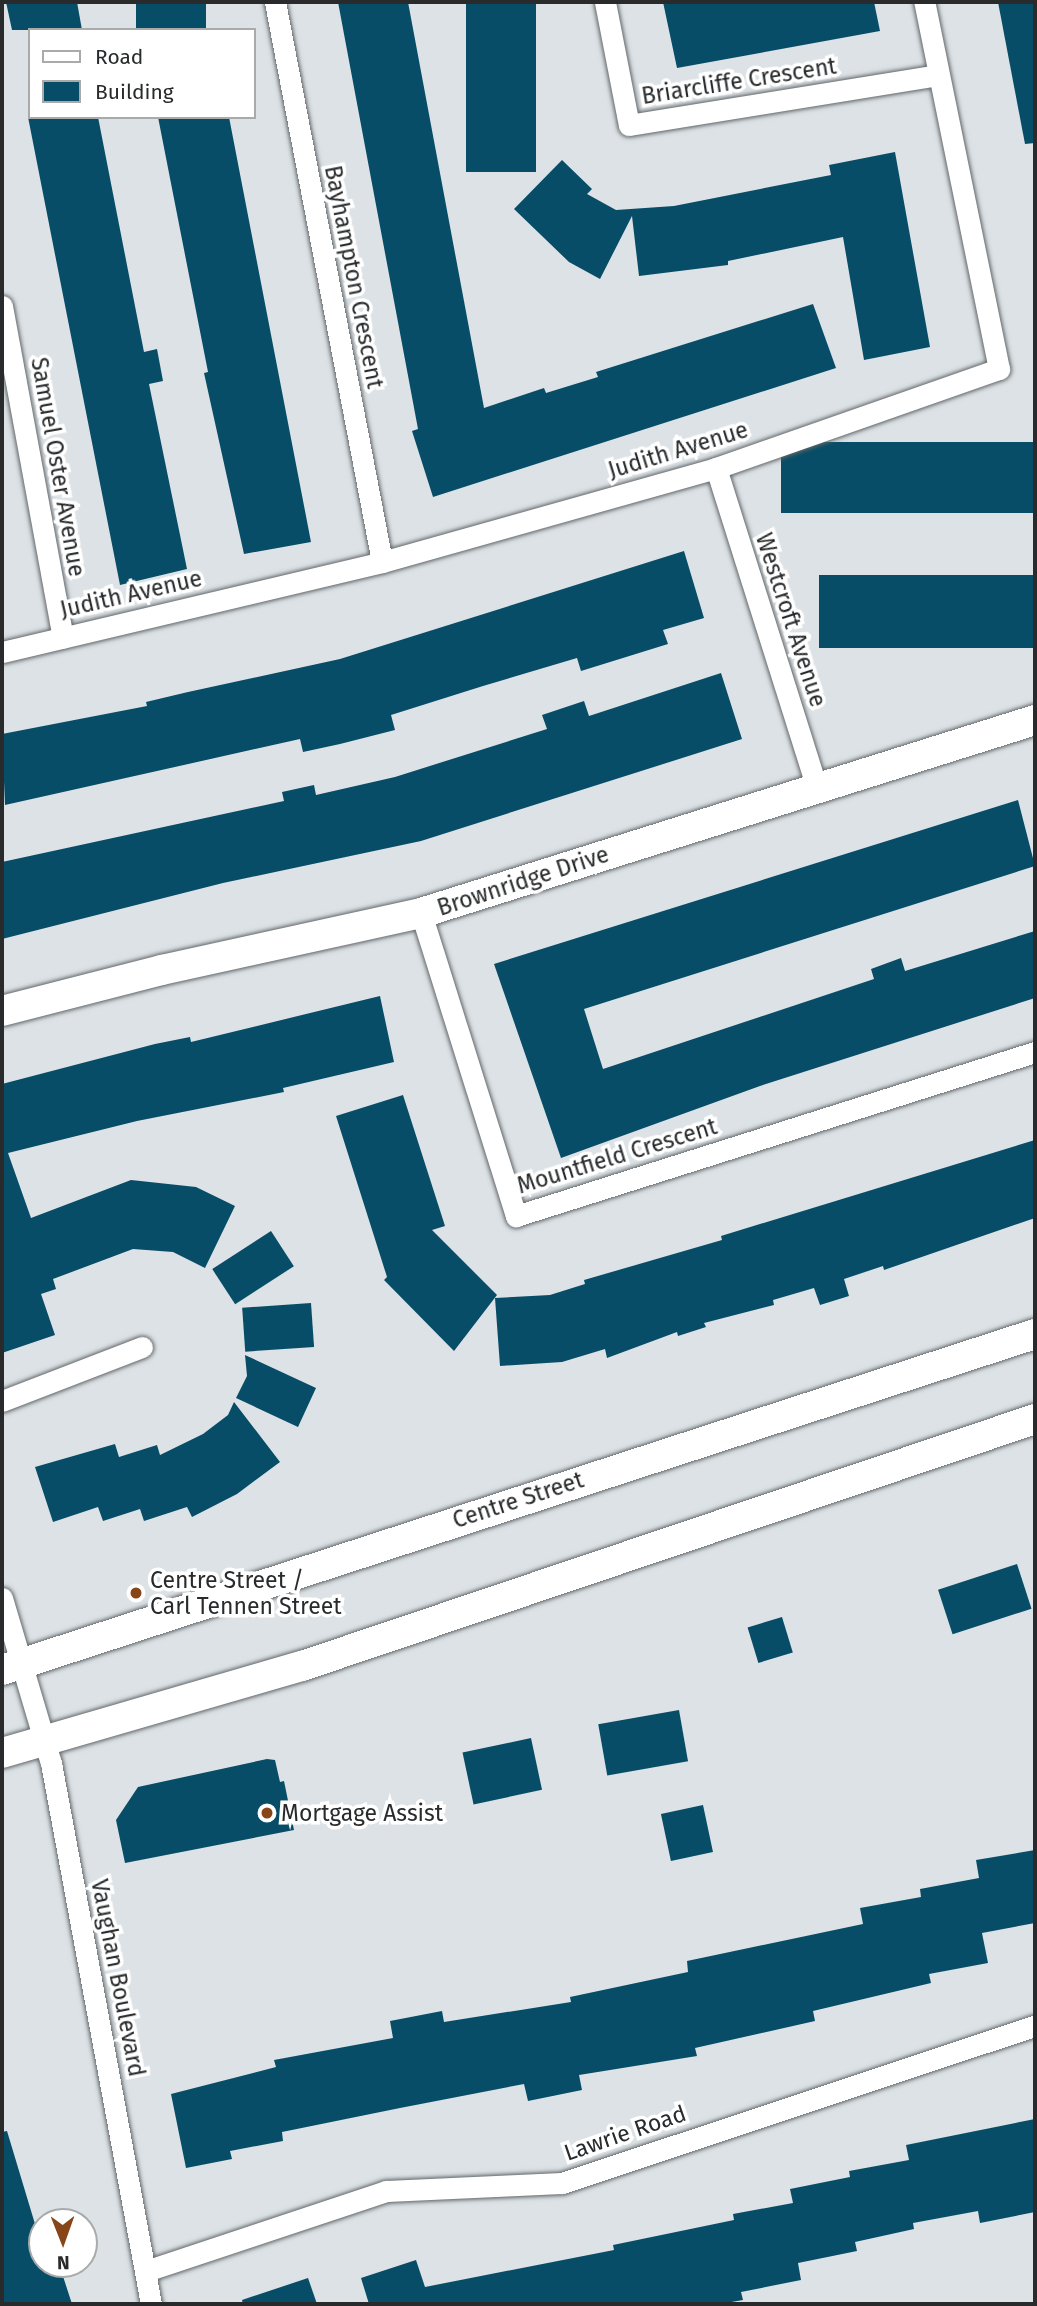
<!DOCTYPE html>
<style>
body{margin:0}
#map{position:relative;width:1037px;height:2306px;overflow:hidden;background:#dce2e5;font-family:"Fira Sans",sans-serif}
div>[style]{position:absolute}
.building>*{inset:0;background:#074d67;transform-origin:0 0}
.roads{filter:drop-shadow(0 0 2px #62676a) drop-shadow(0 0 2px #62676a)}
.street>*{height:21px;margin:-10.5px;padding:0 10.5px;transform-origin:10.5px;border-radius:10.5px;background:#fff}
.secondary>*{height:30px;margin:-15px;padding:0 15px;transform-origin:15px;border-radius:15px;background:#fff}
.dots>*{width:19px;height:19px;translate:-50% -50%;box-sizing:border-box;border:4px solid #fff;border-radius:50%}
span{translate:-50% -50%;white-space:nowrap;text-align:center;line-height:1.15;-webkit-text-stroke:7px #fff;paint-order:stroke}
.street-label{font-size:23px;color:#282a2b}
.poi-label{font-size:23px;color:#282a2b}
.left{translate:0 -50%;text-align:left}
.frame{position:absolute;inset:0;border:4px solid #282a2b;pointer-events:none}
.legend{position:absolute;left:28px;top:28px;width:228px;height:91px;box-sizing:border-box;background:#fff;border:2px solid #a9aaaa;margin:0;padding:9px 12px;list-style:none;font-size:21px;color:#282a2b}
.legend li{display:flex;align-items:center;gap:14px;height:35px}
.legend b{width:35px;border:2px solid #a9aaaa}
.north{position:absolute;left:28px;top:2208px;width:70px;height:70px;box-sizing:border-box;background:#fff;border:2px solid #a9aaaa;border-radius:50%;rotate:179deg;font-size:19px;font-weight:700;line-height:28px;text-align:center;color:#282a2b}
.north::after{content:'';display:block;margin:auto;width:24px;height:32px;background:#884517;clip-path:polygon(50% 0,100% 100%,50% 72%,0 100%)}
</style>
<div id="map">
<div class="building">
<i style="clip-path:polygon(6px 2px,77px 2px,82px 30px,12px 30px)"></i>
<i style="left:136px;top:2px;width:70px;height:28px"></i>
<i style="clip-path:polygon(338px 2px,408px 2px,484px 408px,544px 388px,546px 393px,598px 377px,596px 372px,813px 304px,836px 368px,433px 497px,412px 431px,418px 429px)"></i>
<i style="left:466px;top:2px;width:70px;height:170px"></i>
<i style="clip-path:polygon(663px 2px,874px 2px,880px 31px,677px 68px)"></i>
<i style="clip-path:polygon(998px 2px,1035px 2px,1035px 143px,1025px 144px)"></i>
<i style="clip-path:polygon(28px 117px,98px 117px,144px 352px,157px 349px,163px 381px,149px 384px,187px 569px,120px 585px)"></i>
<i style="clip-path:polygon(158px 117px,229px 117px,311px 542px,244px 554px,204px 373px,208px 372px)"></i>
<i style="clip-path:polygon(895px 152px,930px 347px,864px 360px,843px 237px,728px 261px,728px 265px,639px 276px,632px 216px,600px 279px,569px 262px,514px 209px,562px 160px,592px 189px,587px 194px,616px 210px,674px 206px,831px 175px,829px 165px)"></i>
<i style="left:1035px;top:442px;width:71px;height:254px;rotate:90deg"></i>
<i style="clip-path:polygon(684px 551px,704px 618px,663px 630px,668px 644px,581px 671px,577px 658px,483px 686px,391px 715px,395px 730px,340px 744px,303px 752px,300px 739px,5px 805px,2px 734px,147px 706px,146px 702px,188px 692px,340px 659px)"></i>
<i style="left:1035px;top:575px;width:73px;height:216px;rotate:90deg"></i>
<i style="clip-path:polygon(721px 673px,742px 739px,421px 841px,223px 883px,2px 939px,2px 862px,284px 801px,282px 792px,314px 785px,316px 795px,395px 777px,547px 729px,542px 715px,584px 701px,589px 716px)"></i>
<i style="clip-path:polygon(1018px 800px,1035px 866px,584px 1009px,603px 1069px,874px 979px,871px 969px,901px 958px,905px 971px,1035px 931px,1035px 998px,760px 1086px,561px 1158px,494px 964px)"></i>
<i style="clip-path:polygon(380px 996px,394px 1062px,283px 1088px,284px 1092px,137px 1121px,8px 1153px,31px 1218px,131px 1180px,196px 1187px,235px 1206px,205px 1268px,173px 1252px,133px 1249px,53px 1279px,56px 1289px,41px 1294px,55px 1335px,2px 1353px,2px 1084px,155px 1044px,190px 1037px,191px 1042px)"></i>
<i style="clip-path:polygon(403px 1095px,445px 1226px,432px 1230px,497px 1295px,454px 1351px,384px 1280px,387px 1277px,336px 1116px)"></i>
<i style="clip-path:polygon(1035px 1140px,1035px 1218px,884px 1270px,883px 1266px,844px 1279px,849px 1296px,820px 1305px,814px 1288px,773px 1300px,774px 1305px,704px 1323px,706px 1327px,678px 1336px,677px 1332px,607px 1358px,605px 1349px,562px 1362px,500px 1366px,495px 1298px,550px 1295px,585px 1284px,584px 1280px,722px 1240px,721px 1236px)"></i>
<i style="left:271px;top:1231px;width:42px;height:70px;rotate:57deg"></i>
<i style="left:311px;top:1303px;width:44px;height:69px;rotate:86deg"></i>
<i style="clip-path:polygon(245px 1355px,316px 1388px,298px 1427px,236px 1398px,247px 1376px)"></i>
<i style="clip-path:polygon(234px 1402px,280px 1462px,237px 1494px,192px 1517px,187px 1507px,144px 1521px,140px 1509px,103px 1521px,98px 1507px,53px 1522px,35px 1467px,115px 1444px,119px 1457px,157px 1445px,160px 1455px,203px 1434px,228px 1415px)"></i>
<i style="left:1017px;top:1564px;width:47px;height:83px;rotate:72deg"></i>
<i style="left:782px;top:1617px;width:37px;height:36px;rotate:73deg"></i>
<i style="left:679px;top:1710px;width:52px;height:82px;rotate:80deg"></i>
<i style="left:531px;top:1738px;width:53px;height:70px;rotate:78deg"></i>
<i style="clip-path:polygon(267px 1759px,275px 1760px,280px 1782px,284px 1781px,294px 1830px,125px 1863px,116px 1820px,138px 1787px)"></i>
<i style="left:703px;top:1805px;width:48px;height:43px;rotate:78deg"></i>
<i style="clip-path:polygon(1035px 1850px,1035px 1923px,982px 1933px,988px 1963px,929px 1974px,931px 1983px,813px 2011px,815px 2021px,695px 2048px,697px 2056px,579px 2075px,582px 2090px,528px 2101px,524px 2084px,400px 2108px,282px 2132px,283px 2141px,230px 2151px,232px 2159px,186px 2168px,171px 2094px,276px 2067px,274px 2060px,393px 2038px,390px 2021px,442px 2011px,444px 2022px,571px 2002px,570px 1997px,688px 1972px,687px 1961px,863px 1924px,860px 1908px,921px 1897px,920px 1889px,979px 1878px,976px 1860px)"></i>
<i style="clip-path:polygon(1035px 2119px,1035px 2212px,980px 2223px,978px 2211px,913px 2223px,914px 2229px,855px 2242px,857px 2251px,798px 2263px,801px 2280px,741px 2292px,743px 2300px,720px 2304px,369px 2304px,361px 2278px,416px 2260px,425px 2287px,614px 2250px,613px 2245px,734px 2220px,733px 2214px,793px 2203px,790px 2189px,850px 2177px,849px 2171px,909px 2160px,906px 2145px)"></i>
<i style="clip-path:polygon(7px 2131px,35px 2224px,42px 2222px,42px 2264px,59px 2264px,72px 2304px,2px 2304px,2px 2132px)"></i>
<i style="clip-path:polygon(308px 2278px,317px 2304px,243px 2304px,242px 2300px)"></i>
</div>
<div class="roads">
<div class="street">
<i style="left:275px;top:2px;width:570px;rotate:79.18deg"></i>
<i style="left:605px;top:2px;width:125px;rotate:79deg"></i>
<i style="left:629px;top:125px;width:313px;rotate:-9.2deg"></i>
<i style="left:2px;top:306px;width:337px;rotate:79.6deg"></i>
<i style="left:716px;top:468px;width:336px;rotate:72.5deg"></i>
<i style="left:2px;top:652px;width:391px;rotate:-13.3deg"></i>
<i style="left:382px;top:562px;width:347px;rotate:-15.7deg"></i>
<i style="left:716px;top:468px;width:300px;rotate:-19.3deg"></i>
<i style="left:999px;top:369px;width:375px;rotate:-101.5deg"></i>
<i style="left:421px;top:913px;width:318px;rotate:72.6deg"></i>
<i style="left:516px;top:1216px;width:544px;rotate:-17.54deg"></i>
<i style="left:2px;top:1401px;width:150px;rotate:-21.1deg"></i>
<i style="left:2px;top:1598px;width:172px;rotate:73.5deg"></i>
<i style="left:51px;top:1763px;width:550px;rotate:79.53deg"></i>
<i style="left:146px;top:2271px;width:253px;rotate:-18.4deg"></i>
<i style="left:386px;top:2191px;width:176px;rotate:-2.6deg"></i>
<i style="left:562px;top:2183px;width:498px;rotate:-18.4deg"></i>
</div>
<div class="secondary">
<i style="left:2px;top:1011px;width:165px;rotate:-14.4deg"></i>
<i style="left:162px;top:970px;width:265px;rotate:-12.4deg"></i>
<i style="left:421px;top:913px;width:644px;rotate:-17.45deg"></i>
<i style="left:2px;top:1670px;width:1086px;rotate:-18.02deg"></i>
<i style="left:2px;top:1753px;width:312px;rotate:-16.2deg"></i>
<i style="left:302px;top:1666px;width:773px;rotate:-18.62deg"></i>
</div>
</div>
<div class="dots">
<i style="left:136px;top:1593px;background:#884517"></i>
<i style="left:267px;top:1813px;background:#884517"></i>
</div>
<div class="street-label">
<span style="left:739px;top:81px;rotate:-9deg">Briarcliffe Crescent</span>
<span style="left:354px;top:277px;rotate:79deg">Bayhampton Crescent</span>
<span style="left:678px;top:450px;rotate:-17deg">Judith Avenue</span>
<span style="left:58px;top:467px;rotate:80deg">Samuel Oster Avenue</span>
<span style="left:131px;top:594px;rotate:-13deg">Judith Avenue</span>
<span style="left:791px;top:620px;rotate:72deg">Westcroft Avenue</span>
<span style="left:523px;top:881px;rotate:-18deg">Brownridge Drive</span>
<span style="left:617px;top:1156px;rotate:-17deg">Mountfield Crescent</span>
<span style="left:518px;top:1500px;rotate:-18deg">Centre Street</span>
<span style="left:118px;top:1978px;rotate:79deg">Vaughan Boulevard</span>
<span style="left:625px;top:2133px;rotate:-19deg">Lawrie Road</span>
</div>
<div class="poi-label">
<span class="left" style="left:150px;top:1593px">Centre Street /<br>Carl Tennen Street</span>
<span class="left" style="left:281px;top:1813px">Mortgage Assist</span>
</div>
<div class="frame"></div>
<ul class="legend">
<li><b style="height:9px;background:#fff"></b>Road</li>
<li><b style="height:19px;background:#074d67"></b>Building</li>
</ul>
<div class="north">N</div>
</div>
